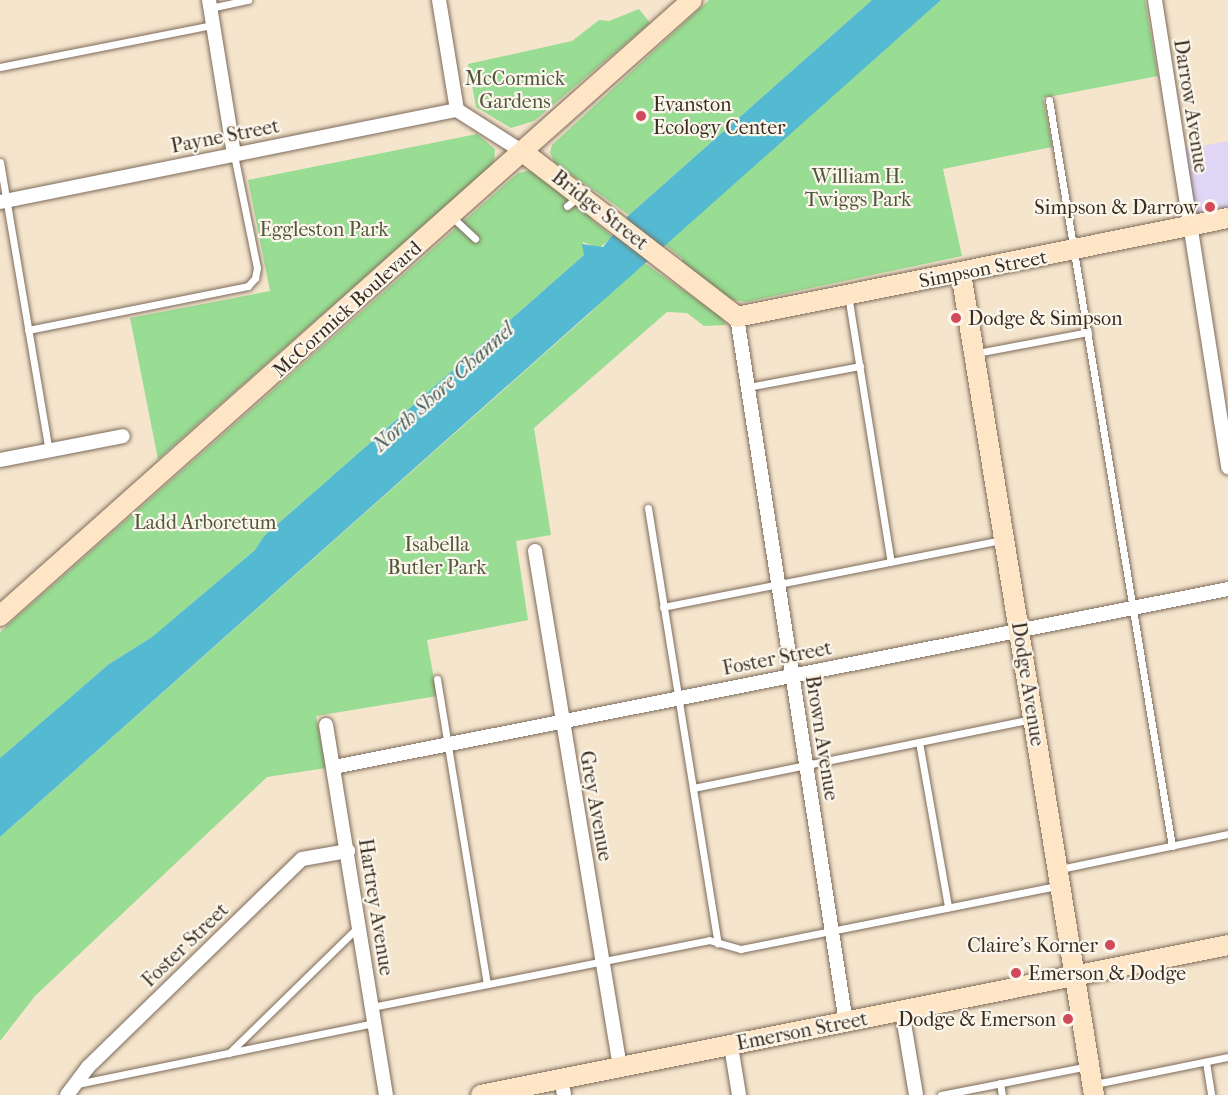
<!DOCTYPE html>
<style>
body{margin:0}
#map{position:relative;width:1228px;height:1095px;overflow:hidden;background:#f5e5cd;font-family:"IM FELL French Canon",serif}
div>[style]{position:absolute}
.built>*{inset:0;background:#dfd5f5}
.green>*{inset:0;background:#99dc93}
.water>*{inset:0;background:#54bad2}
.roads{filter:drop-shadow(0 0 2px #7c6b5b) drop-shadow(0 0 2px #7c6b5b)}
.lane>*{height:7px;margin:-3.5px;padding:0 3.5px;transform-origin:3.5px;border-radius:3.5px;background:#fff}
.street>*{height:14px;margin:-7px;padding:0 7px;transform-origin:7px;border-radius:7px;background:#fff}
.secondary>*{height:20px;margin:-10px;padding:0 10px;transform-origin:10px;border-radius:10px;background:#fde5c5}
.dots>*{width:16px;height:16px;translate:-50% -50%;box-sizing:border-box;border:3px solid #fbf7ec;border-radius:50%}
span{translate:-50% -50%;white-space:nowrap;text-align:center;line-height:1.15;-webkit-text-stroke:4.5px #fbf7ec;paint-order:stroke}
.park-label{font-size:20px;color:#52563b}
.poi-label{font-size:20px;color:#3b2a1e}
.left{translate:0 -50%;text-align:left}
.right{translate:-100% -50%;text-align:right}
.street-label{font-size:20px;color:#3b2a1e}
.water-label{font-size:21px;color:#445c5d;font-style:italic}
</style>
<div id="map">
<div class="built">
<i style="clip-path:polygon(1228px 141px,1228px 218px,1190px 226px,1178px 150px)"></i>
</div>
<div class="green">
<i style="clip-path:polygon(709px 0,872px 0,629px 215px,554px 162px,550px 152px,552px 145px)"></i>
<i style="clip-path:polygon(941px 0,1145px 0,1158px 76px,1043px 98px,1052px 147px,943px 169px,962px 256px,746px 302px,728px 299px,680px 263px,683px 259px,664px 244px)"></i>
<i style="clip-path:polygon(639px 9px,650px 23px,534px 121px,511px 128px,476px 107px,468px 64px,572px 41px,599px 20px,609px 21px)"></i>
<i style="clip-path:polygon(477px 134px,495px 149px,494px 163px,158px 459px,130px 318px,270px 291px,248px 180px)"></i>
<i style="clip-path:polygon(532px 170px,595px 216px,591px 219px,613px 237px,599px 248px,583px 242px,584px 255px,264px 536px,255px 550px,152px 637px,109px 664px,0 758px,0 632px,518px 173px)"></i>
<i style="clip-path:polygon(643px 262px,721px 317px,726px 325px,704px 326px,687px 313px,667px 312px,534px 428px,551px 535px,516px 541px,528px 620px,427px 640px,437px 696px,316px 716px,326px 768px,267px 777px,35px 996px,0 1041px,0 837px,588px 315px)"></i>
</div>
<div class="water">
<i style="clip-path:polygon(872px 0,941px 0,0 837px,0 758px,109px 664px,152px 637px,255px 550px,264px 536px,584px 255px,582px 244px,603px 247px,629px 215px)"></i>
</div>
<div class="roads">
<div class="lane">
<i style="left:210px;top:8px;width:39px;rotate:-12deg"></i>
<i style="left:0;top:67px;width:217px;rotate:-11.2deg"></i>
<i style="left:1049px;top:100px;width:756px;rotate:80.64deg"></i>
<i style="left:0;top:162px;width:293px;rotate:80.4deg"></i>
<i style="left:567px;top:206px;width:16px;rotate:-40deg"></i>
<i style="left:451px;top:216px;width:33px;rotate:43deg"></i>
<i style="left:848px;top:295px;width:270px;rotate:80.9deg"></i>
<i style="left:28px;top:330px;width:224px;rotate:-11.3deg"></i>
<i style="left:248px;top:286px;width:11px;rotate:-49deg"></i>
<i style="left:255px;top:278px;width:10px;rotate:-79deg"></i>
<i style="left:257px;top:268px;width:115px;rotate:-101.5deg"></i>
<i style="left:977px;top:353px;width:113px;rotate:-10.7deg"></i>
<i style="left:748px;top:387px;width:114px;rotate:-10.6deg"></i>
<i style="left:648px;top:508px;width:441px;rotate:80.9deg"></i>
<i style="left:663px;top:607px;width:346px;rotate:-11.2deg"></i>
<i style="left:437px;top:679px;width:309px;rotate:80.7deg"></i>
<i style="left:919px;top:742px;width:168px;rotate:80deg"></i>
<i style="left:693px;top:788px;width:345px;rotate:-11.5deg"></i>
<i style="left:1060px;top:869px;width:172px;rotate:-11.8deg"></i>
<i style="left:372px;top:1007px;width:344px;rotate:-11.2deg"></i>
<i style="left:709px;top:940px;width:33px;rotate:16deg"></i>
<i style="left:741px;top:949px;width:322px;rotate:-11.3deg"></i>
<i style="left:229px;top:1053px;width:180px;rotate:-44.3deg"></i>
<i style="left:1206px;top:1062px;width:33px;rotate:81deg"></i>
<i style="left:1000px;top:1083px;width:12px;rotate:81deg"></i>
<i style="left:77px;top:1084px;width:304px;rotate:-11.6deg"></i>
<i style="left:1095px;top:1084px;width:136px;rotate:-11.5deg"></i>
<i style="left:941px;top:1095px;width:151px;rotate:-11.1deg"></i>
</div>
<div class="street">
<i style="left:209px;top:0;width:156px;rotate:80.8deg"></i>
<i style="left:439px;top:0;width:111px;rotate:80.7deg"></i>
<i style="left:1155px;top:0;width:473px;rotate:81.1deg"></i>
<i style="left:457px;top:110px;width:78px;rotate:32.5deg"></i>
<i style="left:0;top:202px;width:466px;rotate:-11.4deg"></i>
<i style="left:737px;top:317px;width:714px;rotate:81.22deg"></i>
<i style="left:0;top:460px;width:125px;rotate:-11deg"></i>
<i style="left:535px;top:551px;width:523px;rotate:80.65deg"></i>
<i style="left:326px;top:725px;width:375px;rotate:80.8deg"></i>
<i style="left:334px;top:767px;width:912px;rotate:-11.26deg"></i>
<i style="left:902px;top:1011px;width:85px;rotate:80.5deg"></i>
<i style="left:731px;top:1046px;width:50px;rotate:80.7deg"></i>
<i style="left:561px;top:1079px;width:16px;rotate:79deg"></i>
<i style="left:67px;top:1095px;width:35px;rotate:-53deg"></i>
<i style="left:88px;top:1067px;width:298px;rotate:-44.2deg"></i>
<i style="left:302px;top:859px;width:47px;rotate:-9.9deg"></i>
</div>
<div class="secondary">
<i style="left:523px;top:152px;width:270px;rotate:37.6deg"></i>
<i style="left:737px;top:317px;width:501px;rotate:-11.4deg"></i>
<i style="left:961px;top:273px;width:833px;rotate:80.81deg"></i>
<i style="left:0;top:616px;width:926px;rotate:-41.67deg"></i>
<i style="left:481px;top:1095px;width:762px;rotate:-11.35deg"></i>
</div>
</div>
<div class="dots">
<i style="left:641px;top:116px;background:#d1495b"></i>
<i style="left:1210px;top:207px;background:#d1495b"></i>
<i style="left:956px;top:318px;background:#d1495b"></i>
<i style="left:1110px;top:945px;background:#d1495b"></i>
<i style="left:1016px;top:973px;background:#d1495b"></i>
<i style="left:1068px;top:1019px;background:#d1495b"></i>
</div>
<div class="park-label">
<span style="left:515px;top:90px">McCormick<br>Gardens</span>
<span style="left:858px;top:188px">William H.<br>Twiggs Park</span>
<span style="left:324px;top:229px">Eggleston Park</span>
<span style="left:205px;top:522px">Ladd Arboretum</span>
<span style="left:437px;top:556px">Isabella<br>Butler Park</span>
</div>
<div class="poi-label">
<span class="left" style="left:653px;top:116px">Evanston<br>Ecology Center</span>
<span class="right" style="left:1198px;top:207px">Simpson &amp; Darrow</span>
<span class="left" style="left:968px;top:318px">Dodge &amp; Simpson</span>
<span class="right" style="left:1098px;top:945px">Claire's Korner</span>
<span class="left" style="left:1028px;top:973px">Emerson &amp; Dodge</span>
<span class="right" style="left:1056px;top:1019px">Dodge &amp; Emerson</span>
</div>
<div class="street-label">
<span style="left:1191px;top:106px;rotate:81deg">Darrow Avenue</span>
<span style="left:225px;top:136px;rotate:-11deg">Payne Street</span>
<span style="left:600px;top:210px;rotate:38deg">Bridge Street</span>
<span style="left:983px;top:269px;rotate:-11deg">Simpson Street</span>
<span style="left:347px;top:309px;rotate:-42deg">McCormick Boulevard</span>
<span style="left:777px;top:658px;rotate:-11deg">Foster Street</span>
<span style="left:1028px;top:684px;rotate:81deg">Dodge Avenue</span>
<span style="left:822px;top:738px;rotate:81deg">Brown Avenue</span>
<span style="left:596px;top:806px;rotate:80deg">Grey Avenue</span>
<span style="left:376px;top:907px;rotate:81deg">Hartrey Avenue</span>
<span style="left:185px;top:945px;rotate:-44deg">Foster Street</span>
<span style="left:802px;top:1031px;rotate:-11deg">Emerson Street</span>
</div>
<div class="water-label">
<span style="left:443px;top:387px;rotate:-42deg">North Shore Channel</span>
</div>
</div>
